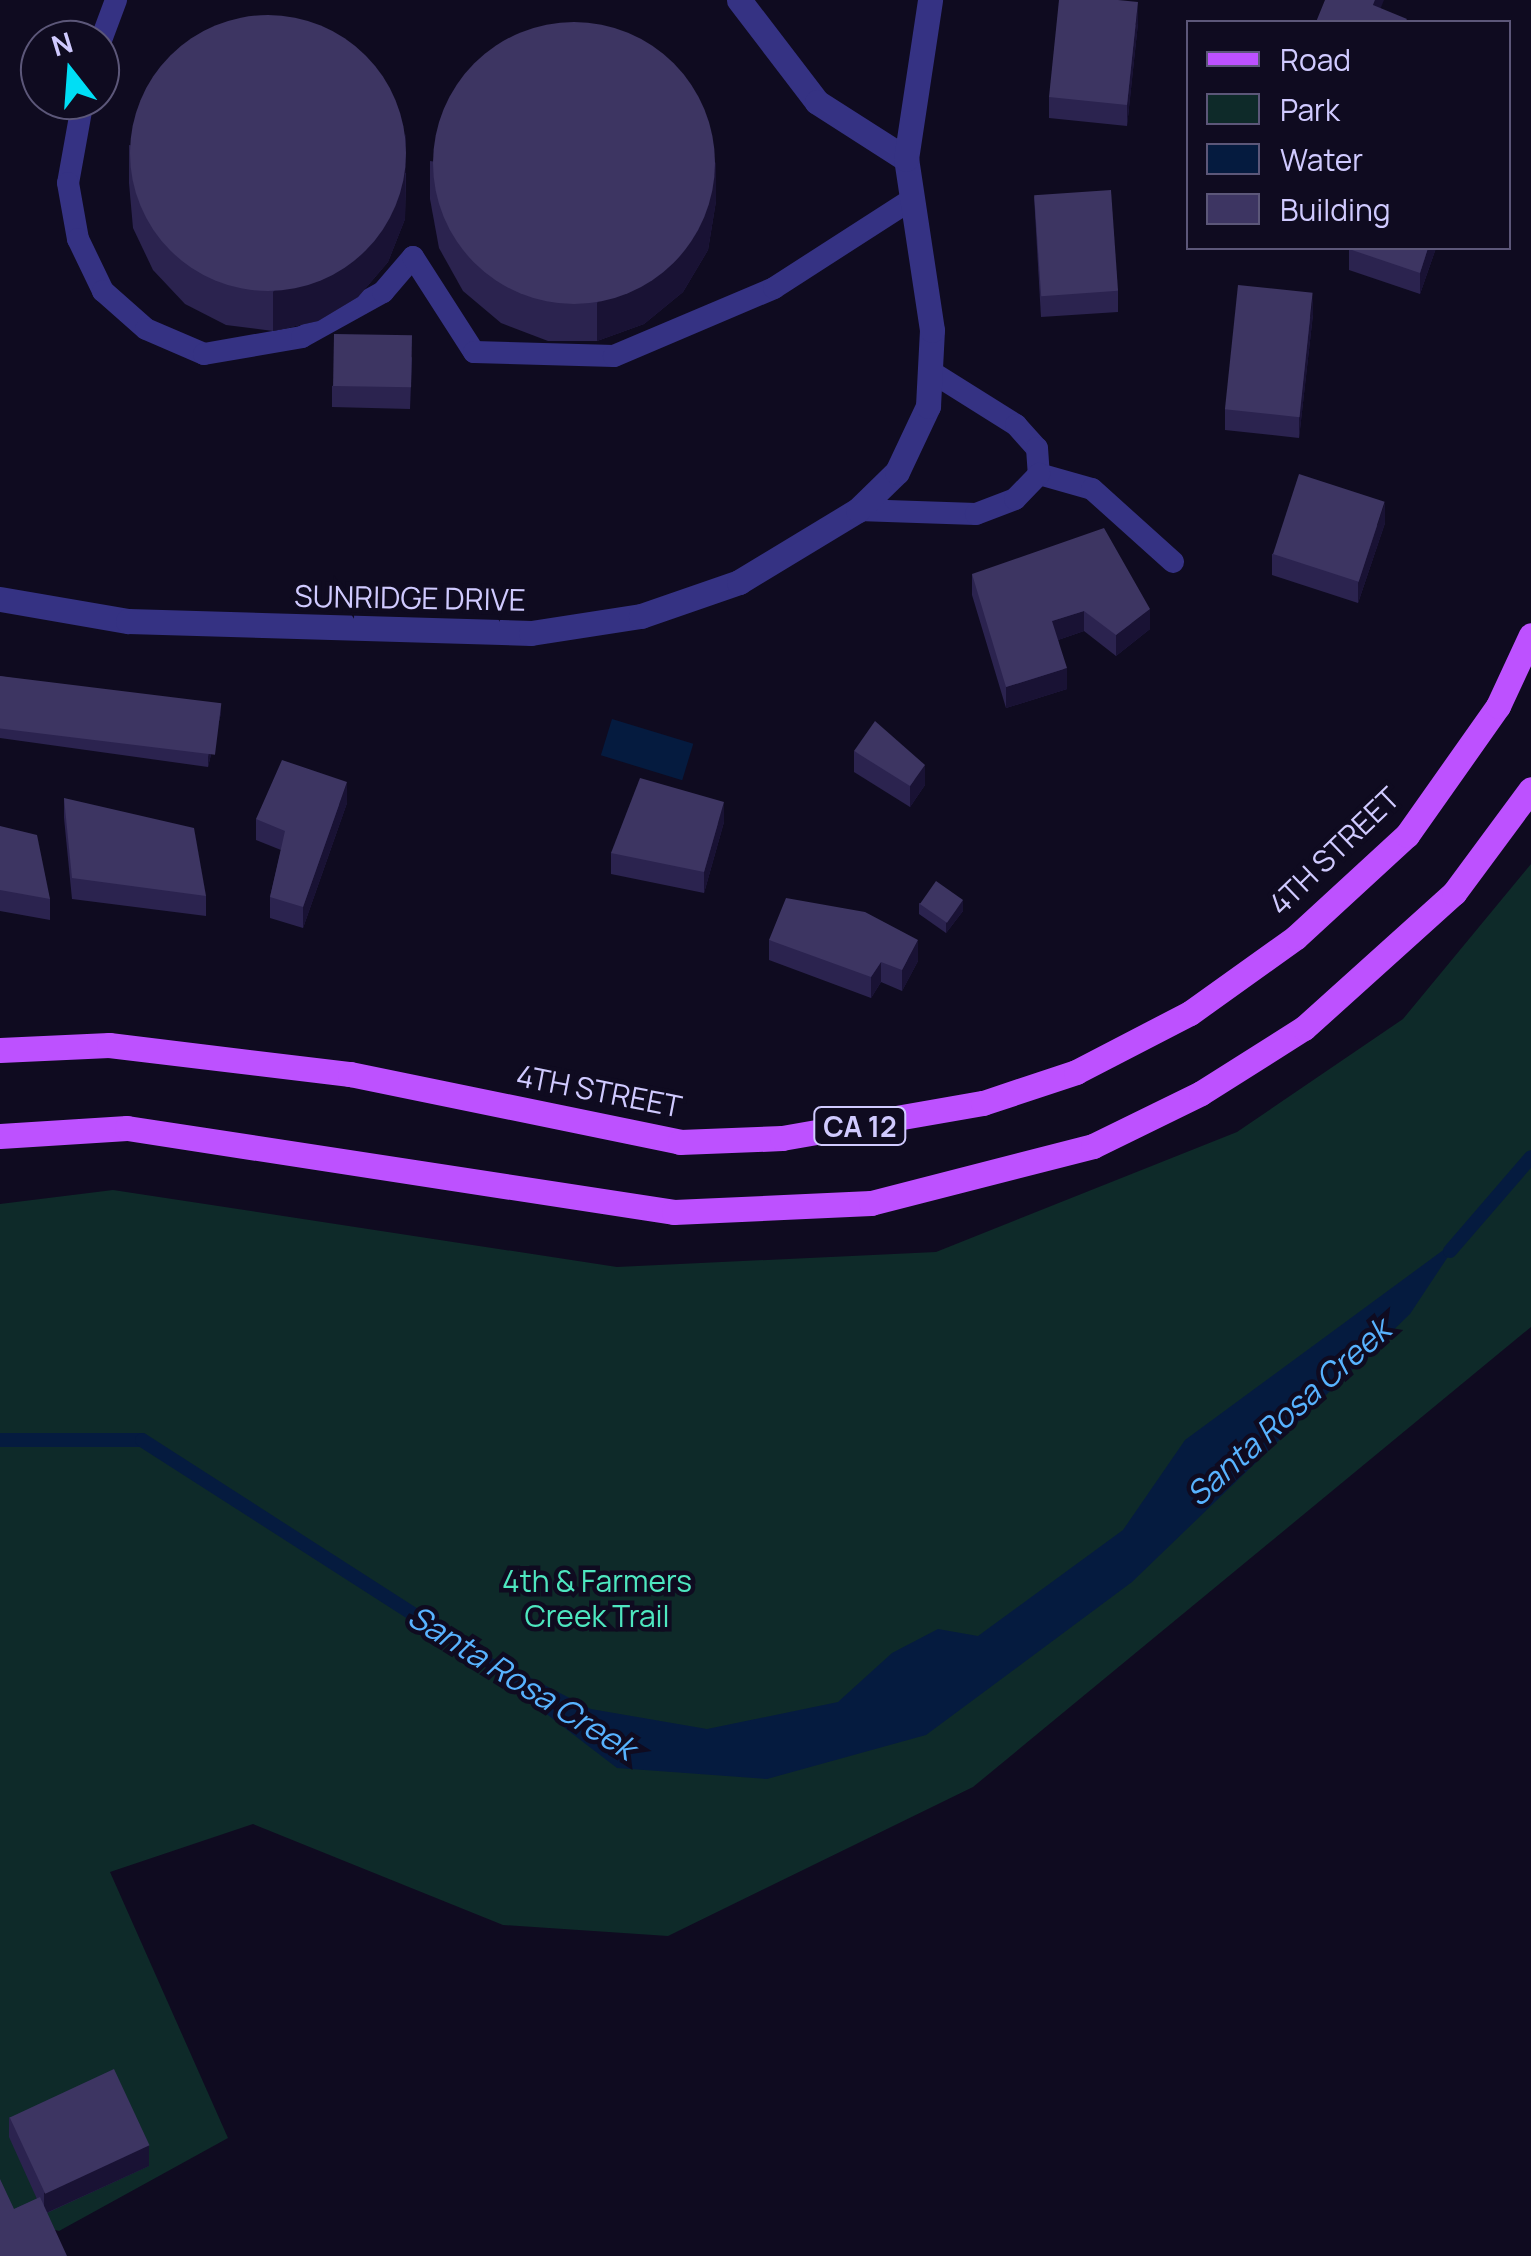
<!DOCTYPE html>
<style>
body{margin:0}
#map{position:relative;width:1531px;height:2256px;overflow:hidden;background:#0f0b20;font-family:Manrope,sans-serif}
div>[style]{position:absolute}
.green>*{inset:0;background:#0e2a29}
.water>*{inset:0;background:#051b3f;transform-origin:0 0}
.stream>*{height:14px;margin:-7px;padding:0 7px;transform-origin:7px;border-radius:7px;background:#051b3f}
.service>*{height:22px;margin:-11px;padding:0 11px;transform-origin:11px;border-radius:11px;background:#353283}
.minor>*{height:25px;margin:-12.5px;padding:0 12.5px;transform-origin:12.5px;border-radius:12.5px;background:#353283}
.primary>*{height:25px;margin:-12.5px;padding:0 12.5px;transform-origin:12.5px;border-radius:12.5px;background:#bd51ff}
.wall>*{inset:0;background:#2b234f}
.shaded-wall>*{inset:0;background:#191234}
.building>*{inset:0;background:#3d3562;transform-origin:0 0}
.round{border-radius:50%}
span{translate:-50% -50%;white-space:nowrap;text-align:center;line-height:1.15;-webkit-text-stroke:9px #0f0b20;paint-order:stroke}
.shield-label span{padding:2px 8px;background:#0f0b20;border:2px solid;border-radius:8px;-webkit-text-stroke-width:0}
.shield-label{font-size:28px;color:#d0caff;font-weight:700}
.street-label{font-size:30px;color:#d0caff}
.park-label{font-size:30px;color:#4ee7c0}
.water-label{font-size:32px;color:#58b3ff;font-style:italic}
.legend{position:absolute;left:1186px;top:20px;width:325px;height:230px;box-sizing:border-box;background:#0f0b20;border:2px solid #5c5779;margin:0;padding:12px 18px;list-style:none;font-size:30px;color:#d0caff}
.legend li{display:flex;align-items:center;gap:20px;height:50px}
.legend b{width:50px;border:2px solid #5c5779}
.north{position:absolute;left:20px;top:20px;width:100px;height:100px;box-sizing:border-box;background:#0f0b20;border:2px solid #5c5779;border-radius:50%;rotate:343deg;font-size:28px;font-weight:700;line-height:40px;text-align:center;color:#d0caff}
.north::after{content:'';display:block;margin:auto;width:35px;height:45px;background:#00def5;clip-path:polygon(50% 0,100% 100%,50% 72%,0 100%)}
</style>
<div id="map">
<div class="green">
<i style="clip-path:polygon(1531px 864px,1531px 1327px,973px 1787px,668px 1936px,503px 1925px,253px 1824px,110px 1872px,228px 2138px,59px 2231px,0 2215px,0 1204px,113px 1190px,617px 1267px,936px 1252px,1237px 1132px,1403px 1019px)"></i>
</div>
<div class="water">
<i style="left:612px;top:719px;width:85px;height:38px;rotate:17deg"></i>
<i style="clip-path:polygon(1461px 1237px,1410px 1314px,1132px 1582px,926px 1735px,767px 1779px,617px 1768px,434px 1628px,591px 1709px,707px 1729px,838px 1702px,892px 1653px,938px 1629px,978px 1636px,1123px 1530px,1185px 1440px)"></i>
</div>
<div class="stream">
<i style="left:1450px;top:1251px;width:124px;rotate:-49.2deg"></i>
<i style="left:0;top:1440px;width:142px"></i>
<i style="left:142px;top:1440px;width:363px;rotate:32.7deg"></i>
</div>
<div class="service">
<i style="left:100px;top:43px;width:46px;rotate:-69.6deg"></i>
<i style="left:83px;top:100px;width:84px;rotate:100.2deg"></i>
<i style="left:68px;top:183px;width:57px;rotate:79.9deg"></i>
<i style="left:78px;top:239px;width:58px;rotate:64.3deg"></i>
<i style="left:103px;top:291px;width:57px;rotate:41.5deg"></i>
<i style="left:146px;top:329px;width:63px;rotate:23.3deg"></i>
<i style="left:204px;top:354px;width:99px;rotate:-9.8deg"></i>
<i style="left:302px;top:337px;width:93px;rotate:-29.1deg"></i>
<i style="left:383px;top:292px;width:46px;rotate:-49.4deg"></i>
<i style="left:413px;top:257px;width:113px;rotate:57.3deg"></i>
<i style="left:474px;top:352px;width:140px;rotate:1.6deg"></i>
<i style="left:614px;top:356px;width:174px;rotate:-23deg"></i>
<i style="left:774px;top:288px;width:164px;rotate:-32.8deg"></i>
<i style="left:930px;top:371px;width:102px;rotate:32.1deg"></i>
<i style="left:1016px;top:425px;width:31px;rotate:48deg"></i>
<i style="left:1037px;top:448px;width:26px;rotate:86deg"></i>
<i style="left:1039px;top:474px;width:55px;rotate:15.8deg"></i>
<i style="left:1092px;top:489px;width:109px;rotate:42deg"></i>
<i style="left:858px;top:510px;width:118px;rotate:1.9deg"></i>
<i style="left:976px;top:514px;width:42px;rotate:-21deg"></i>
<i style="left:1015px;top:499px;width:35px;rotate:-46deg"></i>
</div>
<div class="minor">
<i style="left:739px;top:0;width:128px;rotate:52.6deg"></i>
<i style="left:817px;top:102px;width:106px;rotate:32.6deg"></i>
<i style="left:0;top:599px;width:130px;rotate:9.8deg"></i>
<i style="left:128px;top:621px;width:403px;rotate:1.7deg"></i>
<i style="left:531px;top:633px;width:111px;rotate:-8.8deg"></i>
<i style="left:641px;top:616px;width:104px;rotate:-19.1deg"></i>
<i style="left:739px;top:582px;width:139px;rotate:-31.2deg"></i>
<i style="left:858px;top:510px;width:54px;rotate:-44.3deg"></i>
<i style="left:897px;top:472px;width:73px;rotate:-64.8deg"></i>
<i style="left:928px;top:406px;width:76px;rotate:-87deg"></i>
<i style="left:932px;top:330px;width:173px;rotate:-98.6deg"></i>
<i style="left:906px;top:159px;width:161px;rotate:-81.4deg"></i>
</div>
<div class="primary">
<i style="left:0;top:1050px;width:109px;rotate:-2.6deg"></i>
<i style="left:109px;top:1045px;width:243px;rotate:6.9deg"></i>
<i style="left:350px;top:1074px;width:337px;rotate:11.6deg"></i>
<i style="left:680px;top:1142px;width:102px;rotate:-2.2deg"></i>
<i style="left:782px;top:1138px;width:204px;rotate:-9.9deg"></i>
<i style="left:983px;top:1103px;width:98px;rotate:-18.4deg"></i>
<i style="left:1076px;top:1072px;width:128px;rotate:-27.4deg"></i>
<i style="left:1190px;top:1013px;width:130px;rotate:-35.6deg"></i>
<i style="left:1296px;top:937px;width:151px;rotate:-42.6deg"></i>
<i style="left:1407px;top:835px;width:158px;rotate:-54.8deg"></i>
<i style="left:1498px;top:706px;width:78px;rotate:-65.1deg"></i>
<i style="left:0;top:1136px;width:127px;rotate:-3.6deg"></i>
<i style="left:127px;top:1128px;width:553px;rotate:8.73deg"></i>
<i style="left:674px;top:1212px;width:197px;rotate:-2.6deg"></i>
<i style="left:871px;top:1203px;width:229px;rotate:-14.4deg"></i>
<i style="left:1093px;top:1146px;width:120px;rotate:-26.1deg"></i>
<i style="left:1201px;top:1093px;width:122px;rotate:-32.3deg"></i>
<i style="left:1304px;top:1028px;width:202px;rotate:-42deg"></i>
<i style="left:1454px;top:893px;width:129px;rotate:-53.5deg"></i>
</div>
<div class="wall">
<i style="clip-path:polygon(1138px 23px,1127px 126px,1049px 118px,1049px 97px)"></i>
<i style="clip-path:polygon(129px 145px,406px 173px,405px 219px,388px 262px,358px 297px,318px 321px,273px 331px,226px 325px,185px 304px,153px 270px,133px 228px,129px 183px)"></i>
<i style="clip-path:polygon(430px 161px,716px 201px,708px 250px,683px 292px,644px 324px,597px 341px,548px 341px,501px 323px,463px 291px,439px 248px,430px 199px)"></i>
<i style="clip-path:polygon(1034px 196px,1118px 291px,1118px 312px,1041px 317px)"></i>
<i style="clip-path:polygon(1349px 248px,1436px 248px,1420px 294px,1349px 270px)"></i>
<i style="clip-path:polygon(1313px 314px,1299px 438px,1225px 430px,1225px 409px)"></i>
<i style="clip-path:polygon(412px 357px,410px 409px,332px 407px,332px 386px)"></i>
<i style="clip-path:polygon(1385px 523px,1358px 603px,1272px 575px,1272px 554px)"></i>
<i style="clip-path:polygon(972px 574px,1150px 629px,1116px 656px,1084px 631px,1058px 640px,1067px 689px,1006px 708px,972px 595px)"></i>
<i style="clip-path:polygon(0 676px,221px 713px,208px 767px,0 738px)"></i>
<i style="clip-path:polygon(854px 751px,925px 785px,910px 807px,854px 772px)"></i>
<i style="clip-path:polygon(64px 798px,206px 896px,206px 916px,72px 899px,64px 818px)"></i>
<i style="clip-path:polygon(347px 803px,303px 928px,270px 918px,270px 897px,281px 850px,256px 840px,256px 819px)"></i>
<i style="clip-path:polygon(724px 822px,704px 893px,611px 874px,611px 853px)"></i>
<i style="clip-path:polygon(0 826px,50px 899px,50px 920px,0 911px)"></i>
<i style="clip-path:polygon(919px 903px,963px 911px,946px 933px,919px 914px)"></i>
<i style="clip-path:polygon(769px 940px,918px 961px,902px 991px,881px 982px,871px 998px,769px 960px)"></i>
<i style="clip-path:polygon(9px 2117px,149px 2166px,47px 2213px,14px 2209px,37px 2199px,9px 2137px)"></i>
</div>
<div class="shaded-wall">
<i style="clip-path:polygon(1375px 0,1384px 0,1375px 22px,1373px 5px)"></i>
<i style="clip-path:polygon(1138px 2px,1138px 23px,1127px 126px,1127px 105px)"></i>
<i style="clip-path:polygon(406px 134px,405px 219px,388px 262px,358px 297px,318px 321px,273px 331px,273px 292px)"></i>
<i style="clip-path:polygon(716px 162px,716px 201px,708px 250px,683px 292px,644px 324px,597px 341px,597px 303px)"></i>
<i style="clip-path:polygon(1428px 248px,1436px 248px,1420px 294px,1420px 273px)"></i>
<i style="clip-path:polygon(1313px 293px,1313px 314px,1299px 438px,1299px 417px)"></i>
<i style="clip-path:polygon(1385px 502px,1385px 523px,1358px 603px,1358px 583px)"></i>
<i style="clip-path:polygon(1150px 609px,1150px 629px,1116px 656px,1116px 635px)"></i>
<i style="clip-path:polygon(1084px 611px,1084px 631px,1052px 642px,1052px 621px)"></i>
<i style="clip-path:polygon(1067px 668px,1067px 689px,1006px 708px,1006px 687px)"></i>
<i style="clip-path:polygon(221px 703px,221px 713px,208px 767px,208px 757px)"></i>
<i style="clip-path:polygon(925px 765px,925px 785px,910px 807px,910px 786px)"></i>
<i style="clip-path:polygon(347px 782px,347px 803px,303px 928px,303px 907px)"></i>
<i style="clip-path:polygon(724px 802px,724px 822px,704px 893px,704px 872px)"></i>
<i style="clip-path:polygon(963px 900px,963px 911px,946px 933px,946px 923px)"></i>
<i style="clip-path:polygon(918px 940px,918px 961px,902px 991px,902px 970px)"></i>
<i style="clip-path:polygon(881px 962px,881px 982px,871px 998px,871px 977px)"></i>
<i style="clip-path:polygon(149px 2145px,149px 2166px,44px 2214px,44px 2193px)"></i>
</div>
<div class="building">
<i style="clip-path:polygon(1059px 0,1118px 0,1138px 2px,1127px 105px,1049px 97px)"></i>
<i style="clip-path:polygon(1325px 0,1375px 0,1373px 5px,1407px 19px,1405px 22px,1316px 22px)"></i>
<i class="round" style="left:130px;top:15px;width:276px;height:276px"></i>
<i class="round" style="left:433px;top:22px;width:282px;height:282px"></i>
<i style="left:1111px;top:190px;width:101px;height:77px;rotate:86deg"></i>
<i style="clip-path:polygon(1349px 248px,1428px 248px,1420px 273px,1349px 249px)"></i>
<i style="left:1238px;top:285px;width:75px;height:125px;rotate:6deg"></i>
<i style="left:334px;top:334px;width:78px;height:52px;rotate:1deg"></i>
<i style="left:1299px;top:474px;width:90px;height:84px;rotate:18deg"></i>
<i style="clip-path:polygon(1104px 528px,1150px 609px,1116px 635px,1084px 611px,1052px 621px,1067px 668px,1006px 687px,972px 574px)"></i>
<i style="left:0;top:676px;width:223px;height:52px;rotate:7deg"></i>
<i style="clip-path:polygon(875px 721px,925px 765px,910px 786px,854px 751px)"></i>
<i style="clip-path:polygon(282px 760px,347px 782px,303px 907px,270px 897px,285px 831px,256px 819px)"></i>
<i style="clip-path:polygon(640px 778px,724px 802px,704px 872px,611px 853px)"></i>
<i style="clip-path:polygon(64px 798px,194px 828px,206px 896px,72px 878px)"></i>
<i style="clip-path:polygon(0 826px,37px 835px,50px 899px,0 890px)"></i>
<i style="left:936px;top:881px;width:33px;height:28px;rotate:35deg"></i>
<i style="clip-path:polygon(786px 898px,865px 912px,918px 940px,902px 970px,881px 962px,871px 977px,769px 940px)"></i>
<i style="left:114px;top:2069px;width:84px;height:115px;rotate:65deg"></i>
<i style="clip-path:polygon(0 2179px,14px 2209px,40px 2197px,67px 2256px,0 2256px)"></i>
</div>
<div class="shield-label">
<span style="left:860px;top:1126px">CA 12</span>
</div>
<div class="street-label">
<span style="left:410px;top:598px;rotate:1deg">SUNRIDGE DRIVE</span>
<span style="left:1334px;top:851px;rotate:-44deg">4TH STREET</span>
<span style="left:599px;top:1091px;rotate:11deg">4TH STREET</span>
</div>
<div class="park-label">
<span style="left:597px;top:1598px">4th &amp; Farmers<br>Creek Trail</span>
</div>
<div class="water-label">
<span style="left:1288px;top:1412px;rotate:-42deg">Santa Rosa Creek</span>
<span style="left:522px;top:1682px;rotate:32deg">Santa Rosa Creek</span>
</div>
<ul class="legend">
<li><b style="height:12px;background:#bd51ff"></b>Road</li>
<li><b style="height:28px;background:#0e2a29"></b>Park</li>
<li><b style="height:28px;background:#051b3f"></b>Water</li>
<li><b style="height:28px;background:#3d3562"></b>Building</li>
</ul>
<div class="north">N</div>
</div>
